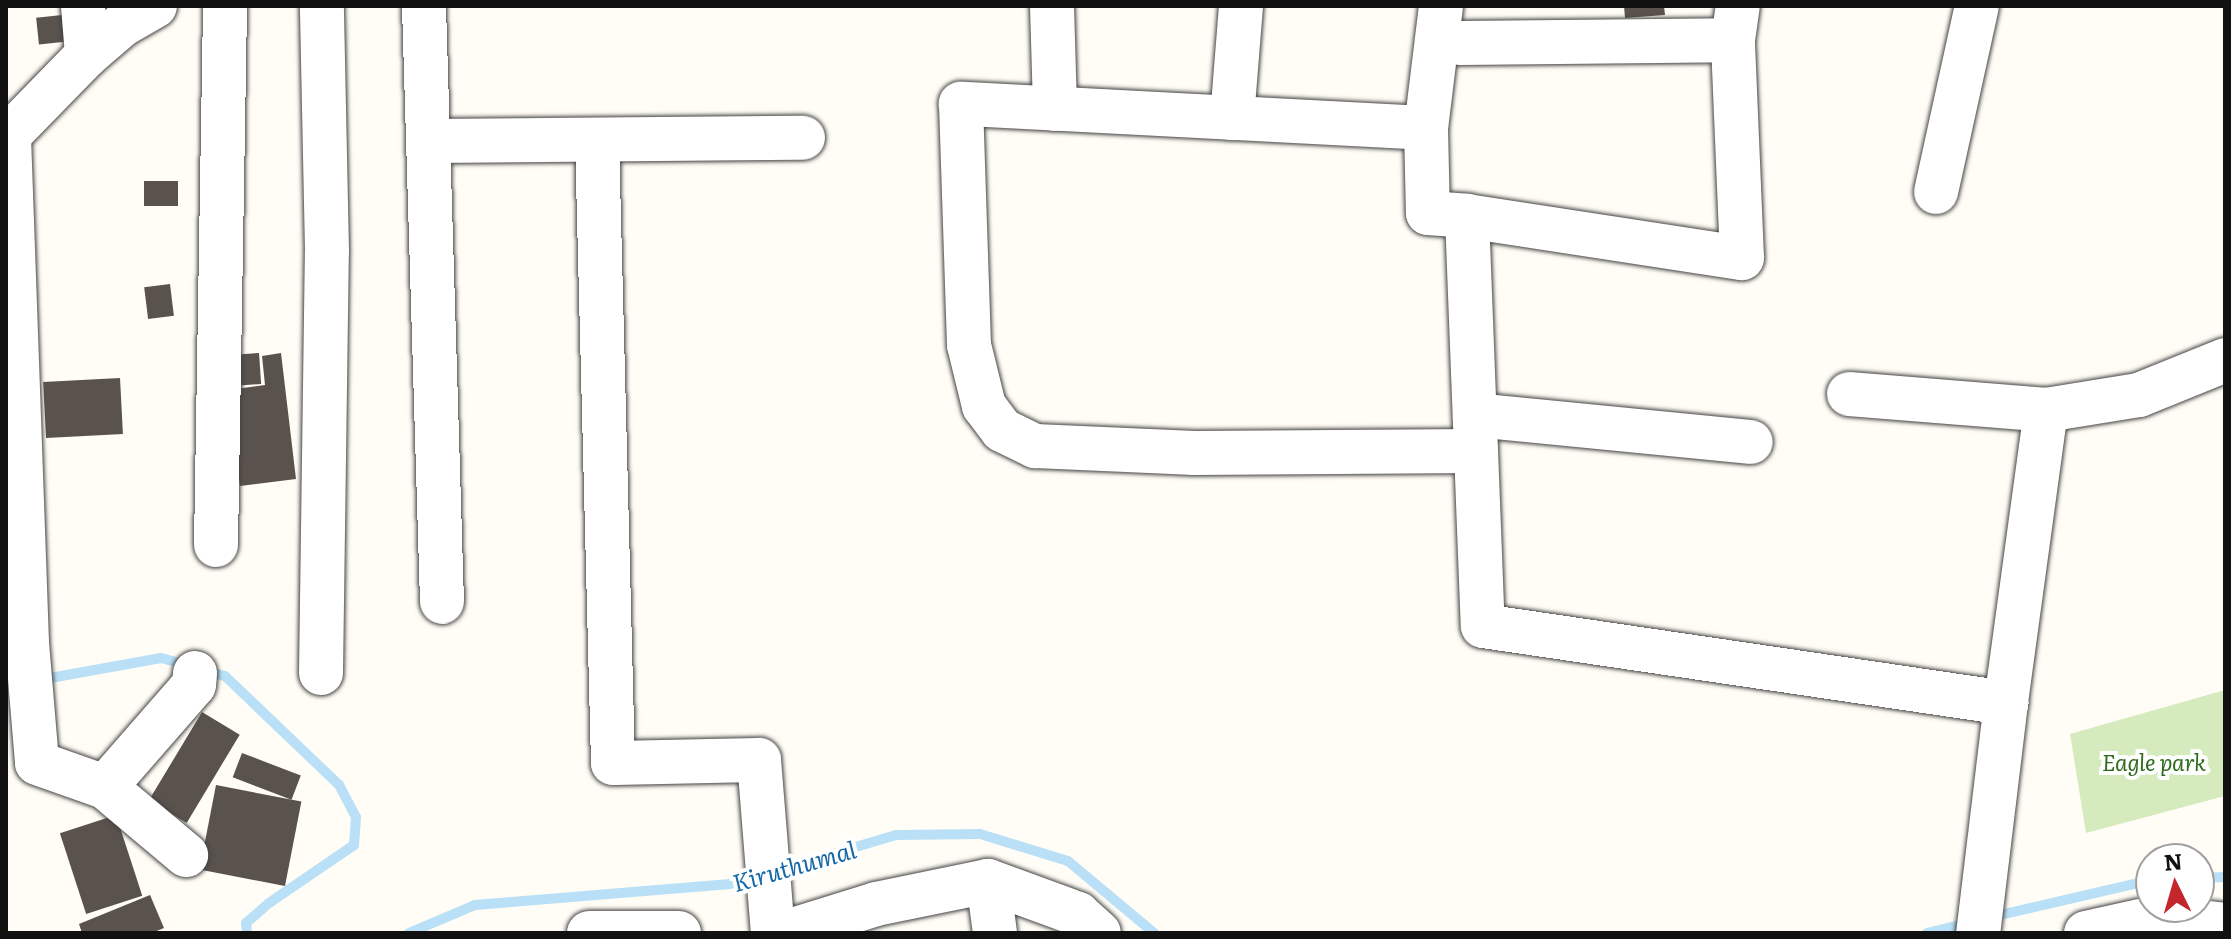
<!DOCTYPE html>
<style>
body{margin:0}
#map{position:relative;width:2231px;height:939px;overflow:hidden;background:#fffdf5;font-family:Literata,serif}
div>[style]{position:absolute}
.green>*{inset:0;background:#d5ebbd}
.stream>*{height:10px;margin:-5px;padding:0 5px;transform-origin:5px;border-radius:5px;background:#b9e0f7}
.building>*{inset:0;background:#5a524d;transform-origin:0 0}
.roads{filter:drop-shadow(0 0 2px #444) drop-shadow(0 0 2px #444)}
.minor>*{height:44px;margin:-22px;padding:0 22px;transform-origin:22px;border-radius:22px;background:#fff}
span{translate:-50% -50%;white-space:nowrap;text-align:center;line-height:1.15;-webkit-text-stroke:8px #fff;paint-order:stroke}
.park-label{font-size:22px;color:#2f6b1f;font-style:italic}
.water-label{font-size:24px;color:#1768a6;font-style:italic}
.frame{position:absolute;inset:0;border:8px solid #111;pointer-events:none}
.north{position:absolute;left:2135px;top:843px;width:80px;height:80px;box-sizing:border-box;background:#fff;border:2px solid #a0a0a0;border-radius:50%;rotate:355deg;font-size:22px;font-weight:700;line-height:32px;text-align:center;color:#111}
.north::after{content:'';display:block;margin:auto;width:28px;height:36px;background:#c4262e;clip-path:polygon(50% 0,100% 100%,50% 72%,0 100%)}
</style>
<div id="map">
<div class="green">
<i style="clip-path:polygon(2225px 690px,2225px 796px,2086px 833px,2070px 734px)"></i>
</div>
<div class="stream">
<i style="left:207px;top:671px;width:19px;rotate:16deg"></i>
<i style="left:225px;top:676px;width:158px;rotate:43.7deg"></i>
<i style="left:339px;top:785px;width:36px;rotate:62deg"></i>
<i style="left:356px;top:817px;width:28px;rotate:94deg"></i>
<i style="left:354px;top:845px;width:103px;rotate:145.7deg"></i>
<i style="left:269px;top:903px;width:30px;rotate:139deg"></i>
<i style="left:246px;top:923px;width:10px;rotate:84deg"></i>
<i style="left:39px;top:680px;width:124px;rotate:-10.2deg"></i>
<i style="left:161px;top:658px;width:27px;rotate:15deg"></i>
<i style="left:779px;top:870px;width:122px;rotate:-16.7deg"></i>
<i style="left:896px;top:835px;width:84px;rotate:-0.7deg"></i>
<i style="left:980px;top:834px;width:92px;rotate:17.1deg"></i>
<i style="left:1068px;top:861px;width:112px;rotate:39.9deg"></i>
<i style="left:2199px;top:878px;width:26px;rotate:-2deg"></i>
<i style="left:1991px;top:917px;width:164px;rotate:-13deg"></i>
<i style="left:409px;top:933px;width:72px;rotate:-23deg"></i>
<i style="left:475px;top:905px;width:259px;rotate:-4.7deg"></i>
<i style="left:733px;top:884px;width:28px;rotate:-17deg"></i>
<i style="left:1927px;top:933px;width:42px;rotate:-13.7deg"></i>
</div>
<div class="building">
<i style="clip-path:polygon(1624px 6px,1664px 6px,1665px 15px,1625px 18px)"></i>
<i style="left:62px;top:15px;width:27px;height:26px;rotate:84deg"></i>
<i style="left:144px;top:181px;width:34px;height:25px"></i>
<i style="left:170px;top:284px;width:32px;height:26px;rotate:83deg"></i>
<i style="left:259px;top:353px;width:31px;height:26px;rotate:86deg"></i>
<i style="clip-path:polygon(281px 353px,296px 479px,240px 486px,228px 390px,265px 385px,262px 356px)"></i>
<i style="left:120px;top:378px;width:56px;height:77px;rotate:87deg"></i>
<i style="left:202px;top:712px;width:44px;height:103px;rotate:31deg"></i>
<i style="left:242px;top:753px;width:63px;height:26px;rotate:21deg"></i>
<i style="left:216px;top:785px;width:87px;height:86px;rotate:11deg"></i>
<i style="left:116px;top:815px;width:85px;height:59px;rotate:72deg"></i>
<i style="clip-path:polygon(150px 895px,164px 928px,152px 933px,82px 933px,79px 924px)"></i>
</div>
<div class="roads">
<div class="minor">
<i style="left:83px;top:6px;width:49px;rotate:85.3deg"></i>
<i style="left:424px;top:6px;width:596px;rotate:88.27deg"></i>
<i style="left:1052px;top:6px;width:103px;rotate:88.3deg"></i>
<i style="left:1441px;top:6px;width:123px;rotate:97deg"></i>
<i style="left:1426px;top:128px;width:466px;rotate:-177deg"></i>
<i style="left:961px;top:104px;width:241px;rotate:88.1deg"></i>
<i style="left:969px;top:345px;width:63px;rotate:76.2deg"></i>
<i style="left:984px;top:406px;width:30px;rotate:53deg"></i>
<i style="left:1002px;top:430px;width:37px;rotate:26deg"></i>
<i style="left:1035px;top:446px;width:160px;rotate:2.5deg"></i>
<i style="left:1195px;top:453px;width:281px;rotate:-0.4deg"></i>
<i style="left:1459px;top:43px;width:274px;rotate:-0.6deg"></i>
<i style="left:1232px;top:118px;width:112px;rotate:-85.4deg"></i>
<i style="left:1426px;top:128px;width:85px;rotate:88.7deg"></i>
<i style="left:1428px;top:213px;width:39px;rotate:4deg"></i>
<i style="left:1467px;top:216px;width:278px;rotate:8.7deg"></i>
<i style="left:1742px;top:258px;width:218px;rotate:-92.4deg"></i>
<i style="left:1733px;top:40px;width:34px;rotate:-82deg"></i>
<i style="left:9px;top:137px;width:506px;rotate:87.96deg"></i>
<i style="left:27px;top:643px;width:120px;rotate:85.2deg"></i>
<i style="left:37px;top:763px;width:72px;rotate:19.4deg"></i>
<i style="left:105px;top:787px;width:106px;rotate:40deg"></i>
<i style="left:6px;top:138px;width:116px;rotate:-45.7deg"></i>
<i style="left:87px;top:55px;width:46px;rotate:-40.6deg"></i>
<i style="left:122px;top:25px;width:38px;rotate:-30deg"></i>
<i style="left:597px;top:140px;width:623px;rotate:88.53deg"></i>
<i style="left:613px;top:763px;width:146px;rotate:-1.2deg"></i>
<i style="left:759px;top:760px;width:174px;rotate:85.4deg"></i>
<i style="left:428px;top:141px;width:375px;rotate:-0.5deg"></i>
<i style="left:1936px;top:192px;width:190px;rotate:-77.6deg"></i>
<i style="left:1467px;top:216px;width:410px;rotate:87.8deg"></i>
<i style="left:1483px;top:626px;width:529px;rotate:8.38deg"></i>
<i style="left:2006px;top:703px;width:232px;rotate:96.9deg"></i>
<i style="left:1849px;top:394px;width:198px;rotate:4.6deg"></i>
<i style="left:2046px;top:410px;width:296px;rotate:97.8deg"></i>
<i style="left:2046px;top:410px;width:94px;rotate:-9.2deg"></i>
<i style="left:2139px;top:395px;width:93px;rotate:-22.1deg"></i>
<i style="left:1475px;top:415px;width:277px;rotate:5.6deg"></i>
<i style="left:216px;top:545px;width:539px;rotate:-89.04deg"></i>
<i style="left:321px;top:673px;width:422px;rotate:-89.2deg"></i>
<i style="left:327px;top:251px;width:245px;rotate:-91.2deg"></i>
<i style="left:105px;top:787px;width:135px;rotate:-48.9deg"></i>
<i style="left:194px;top:685px;width:12px;rotate:-85deg"></i>
<i style="left:988px;top:881px;width:52px;rotate:82.3deg"></i>
<i style="left:589px;top:933px;width:90px"></i>
<i style="left:783px;top:933px;width:97px;rotate:-17.3deg"></i>
<i style="left:876px;top:904px;width:114px;rotate:-11.6deg"></i>
<i style="left:988px;top:881px;width:96px;rotate:20.1deg"></i>
<i style="left:1078px;top:914px;width:28px;rotate:42deg"></i>
<i style="left:2086px;top:933px;width:74px;rotate:-12.5deg"></i>
<i style="left:2158px;top:917px;width:67px;rotate:6.8deg"></i>
</div>
</div>
<div class="park-label">
<span style="left:2154px;top:762px">Eagle park</span>
</div>
<div class="water-label">
<span style="left:794px;top:865px;rotate:-16deg">Kiruthumal</span>
</div>
<div class="frame"></div>
<div class="north">N</div>
</div>
